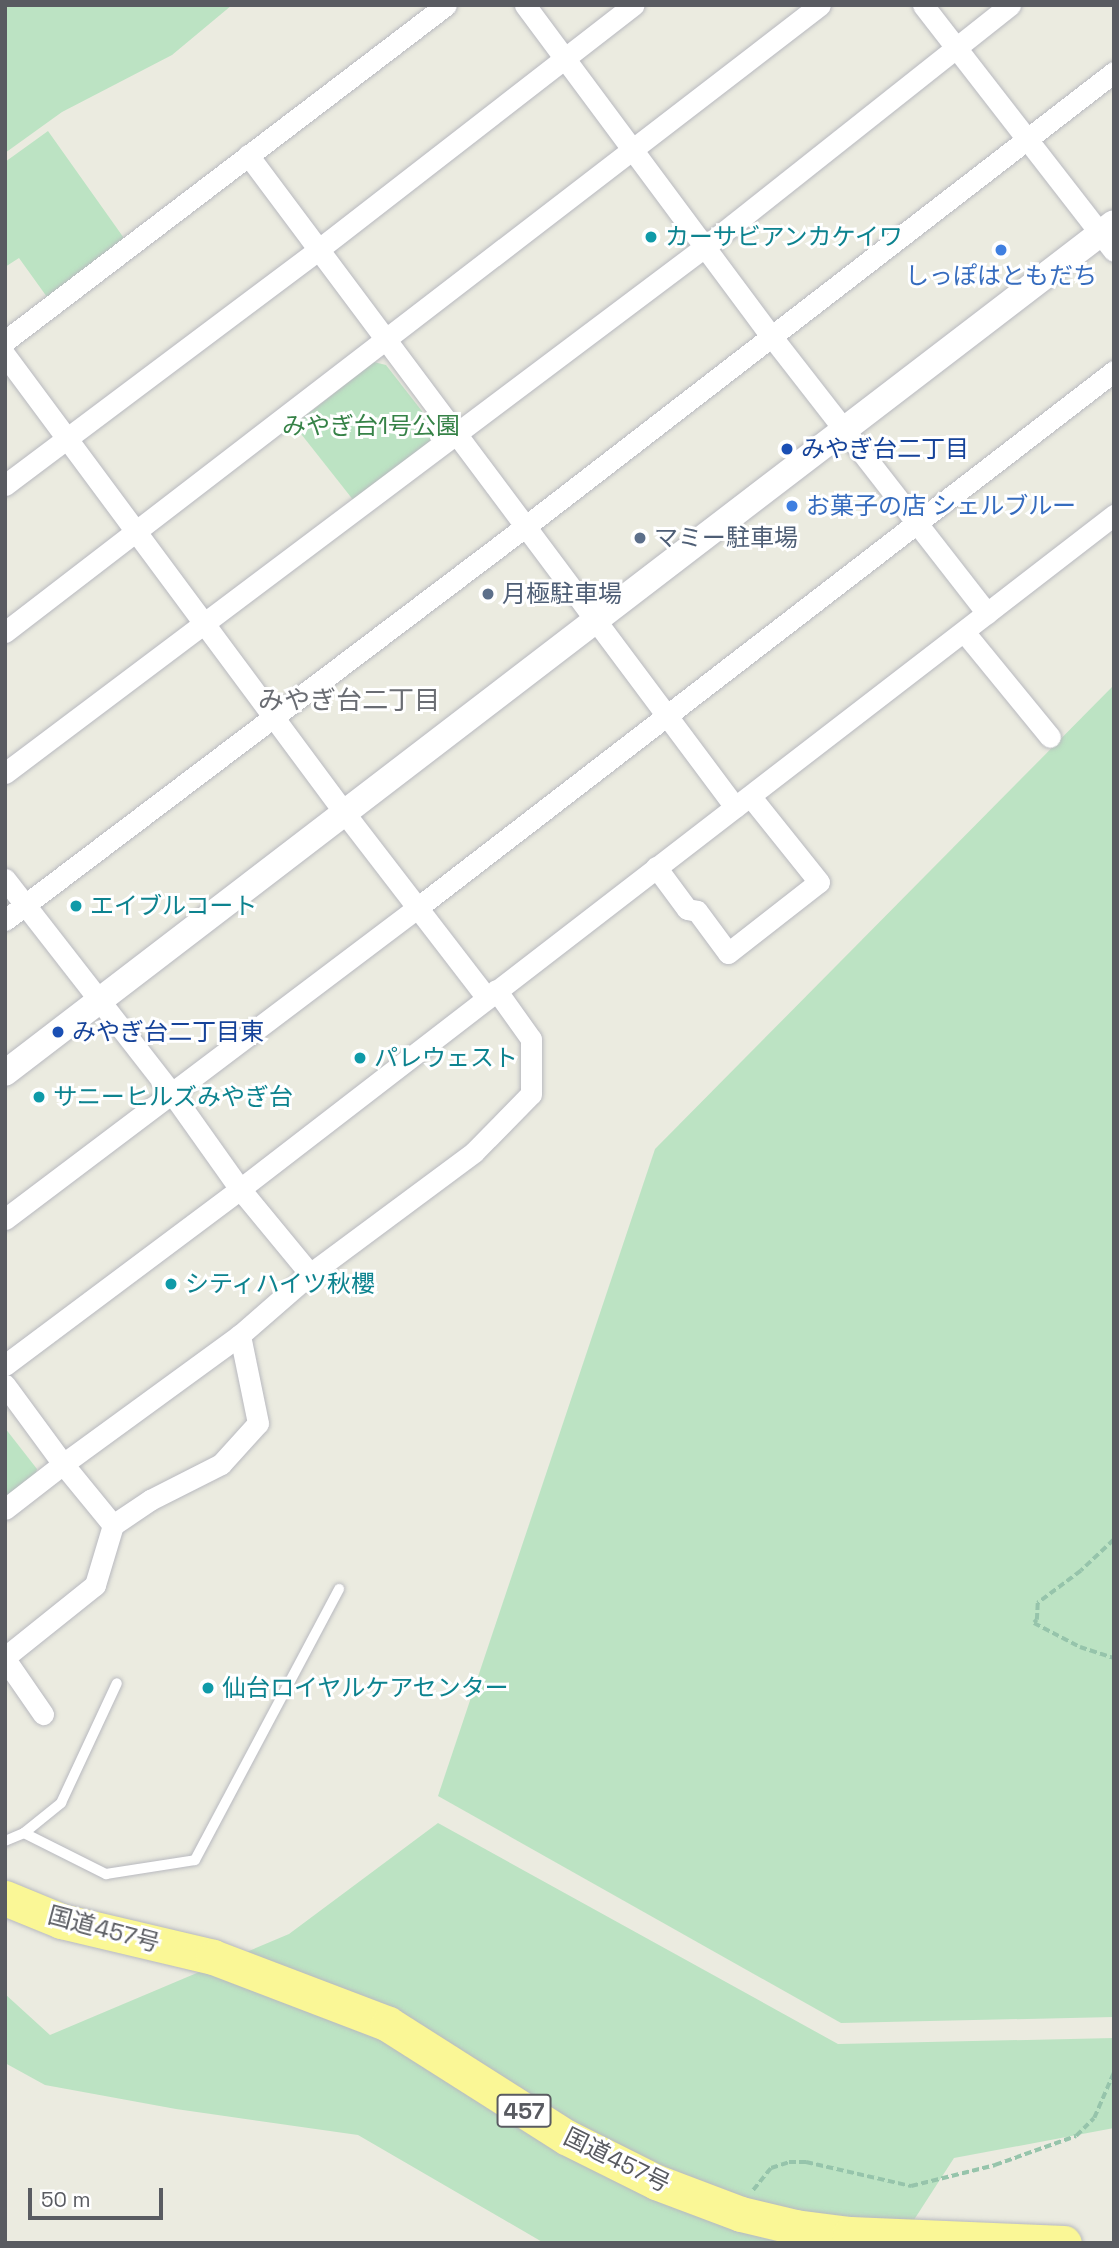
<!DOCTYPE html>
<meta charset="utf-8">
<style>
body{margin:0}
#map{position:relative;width:1119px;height:2248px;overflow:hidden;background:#ebebe0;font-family:"Space Grotesk","Noto Sans JP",sans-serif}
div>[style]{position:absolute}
.green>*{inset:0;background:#bce3c3}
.path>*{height:3.5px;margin-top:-1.75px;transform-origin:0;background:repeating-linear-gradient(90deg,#96c4ab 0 7px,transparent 0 10.5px)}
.roads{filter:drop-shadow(0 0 2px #b8b9bf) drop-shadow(0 0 2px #b8b9bf)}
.service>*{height:10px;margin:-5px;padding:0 5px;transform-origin:5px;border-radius:5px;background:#fff}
.minor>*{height:21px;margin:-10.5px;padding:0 10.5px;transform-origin:10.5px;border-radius:10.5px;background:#fff}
.tertiary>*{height:26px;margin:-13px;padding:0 13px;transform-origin:13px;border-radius:13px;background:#fff}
.trunk>*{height:35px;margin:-17.5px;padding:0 17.5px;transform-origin:17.5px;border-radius:17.5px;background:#faf796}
.dots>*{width:19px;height:19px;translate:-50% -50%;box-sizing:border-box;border:4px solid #fff;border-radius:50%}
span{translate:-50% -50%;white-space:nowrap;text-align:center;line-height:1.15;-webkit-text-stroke:6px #fff;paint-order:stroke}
.shield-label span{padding:2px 5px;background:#fff;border:2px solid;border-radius:5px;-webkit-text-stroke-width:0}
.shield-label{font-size:23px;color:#595b61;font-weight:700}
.culture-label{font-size:24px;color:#0d838f}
.left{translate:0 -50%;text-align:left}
.shop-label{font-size:24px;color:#366cbe}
.park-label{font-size:24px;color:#368247}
.transit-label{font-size:24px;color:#164399}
.service-label{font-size:24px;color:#4e5e75}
.street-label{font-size:24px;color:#595b61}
.neighbourhood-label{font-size:26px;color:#6a6d73}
.frame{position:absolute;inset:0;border:7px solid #595b61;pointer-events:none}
.scale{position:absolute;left:28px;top:2188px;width:135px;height:32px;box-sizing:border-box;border:4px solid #595b61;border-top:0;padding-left:9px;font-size:21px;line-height:24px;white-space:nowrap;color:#595b61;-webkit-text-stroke:5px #fff;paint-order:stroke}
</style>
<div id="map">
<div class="green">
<i style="clip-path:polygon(5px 5px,232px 5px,172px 55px,62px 112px,5px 153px)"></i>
<i style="clip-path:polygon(48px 131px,126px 241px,47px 297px,19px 258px,5px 267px,5px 162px)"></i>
<i style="clip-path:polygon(374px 362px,386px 365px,432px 424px,430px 441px,354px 501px,294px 425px)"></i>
<i style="clip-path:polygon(1114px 685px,1114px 2017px,841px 2023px,438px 1796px,655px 1149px)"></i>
<i style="clip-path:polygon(5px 1428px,37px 1469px,34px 1480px,5px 1501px)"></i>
<i style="clip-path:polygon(438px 1823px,838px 2044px,1114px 2038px,1114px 2128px,954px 2158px,899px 2243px,544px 2243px,358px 2135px,176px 2109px,45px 2085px,5px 2063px,5px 1994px,50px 2035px,289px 1934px)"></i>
</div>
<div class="path">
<i style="left:1114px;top:1540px;width:45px;rotate:136.8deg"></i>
<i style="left:1081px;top:1571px;width:54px;rotate:143.3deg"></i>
<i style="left:1038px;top:1603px;width:17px;rotate:93deg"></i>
<i style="left:1037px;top:1620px;width:4px;rotate:135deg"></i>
<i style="left:1034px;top:1623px;width:52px;rotate:27.6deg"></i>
<i style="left:1080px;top:1647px;width:36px;rotate:18deg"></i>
<i style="left:753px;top:2190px;width:28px;rotate:-51deg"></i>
<i style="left:771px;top:2168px;width:19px;rotate:-18deg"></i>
<i style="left:789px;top:2162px;width:17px"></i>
<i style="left:806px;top:2162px;width:108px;rotate:12.9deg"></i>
<i style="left:911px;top:2186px;width:87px;rotate:-14deg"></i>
<i style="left:995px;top:2165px;width:86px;rotate:-19.7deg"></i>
<i style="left:1076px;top:2136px;width:25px;rotate:-45deg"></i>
<i style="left:1094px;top:2118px;width:50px;rotate:-66.5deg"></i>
</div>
<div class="roads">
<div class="service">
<i style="left:24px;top:1833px;width:48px;rotate:-39deg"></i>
<i style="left:61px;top:1803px;width:132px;rotate:-65deg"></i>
<i style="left:5px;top:1841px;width:21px;rotate:-23deg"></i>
<i style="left:24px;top:1833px;width:92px;rotate:26.6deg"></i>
<i style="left:106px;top:1874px;width:90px;rotate:-8.9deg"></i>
<i style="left:195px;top:1860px;width:307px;rotate:-62deg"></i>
</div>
<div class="minor">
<i style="left:525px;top:5px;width:414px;rotate:53.4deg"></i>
<i style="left:772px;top:337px;width:350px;rotate:52.1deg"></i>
<i style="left:923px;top:5px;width:311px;rotate:52.2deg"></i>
<i style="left:248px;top:155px;width:814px;rotate:53.24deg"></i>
<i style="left:5px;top:341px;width:554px;rotate:-37.3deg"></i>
<i style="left:5px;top:355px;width:568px;rotate:53.45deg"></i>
<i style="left:343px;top:811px;width:236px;rotate:52.4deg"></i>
<i style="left:5px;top:485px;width:393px;rotate:-36.9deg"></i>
<i style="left:319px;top:249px;width:398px;rotate:-37.8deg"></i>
<i style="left:5px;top:632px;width:1028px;rotate:-37.57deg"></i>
<i style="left:965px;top:633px;width:134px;rotate:50.7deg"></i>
<i style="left:5px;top:773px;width:877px;rotate:-36.94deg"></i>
<i style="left:706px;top:246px;width:388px;rotate:-38.4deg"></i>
<i style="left:656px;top:867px;width:52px;rotate:53.6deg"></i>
<i style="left:687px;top:909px;width:10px;rotate:11deg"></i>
<i style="left:697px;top:911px;width:52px;rotate:53.6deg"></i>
<i style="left:728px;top:953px;width:115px;rotate:-38deg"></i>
<i style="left:819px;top:882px;width:110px;rotate:-128.7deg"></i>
<i style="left:5px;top:879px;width:270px;rotate:52.1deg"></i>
<i style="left:171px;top:1092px;width:119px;rotate:54.6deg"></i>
<i style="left:240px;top:1189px;width:110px;rotate:50.5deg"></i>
<i style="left:310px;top:1274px;width:93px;rotate:138.9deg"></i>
<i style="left:240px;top:1335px;width:219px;rotate:143.9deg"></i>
<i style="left:63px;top:1464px;width:79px;rotate:50.7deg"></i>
<i style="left:113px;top:1525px;width:63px;rotate:106.7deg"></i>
<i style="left:95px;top:1585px;width:115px;rotate:141.3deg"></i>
<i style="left:5px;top:920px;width:653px;rotate:-37.1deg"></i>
<i style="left:526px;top:526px;width:743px;rotate:-37.67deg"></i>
<i style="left:5px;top:1219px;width:516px;rotate:-37.05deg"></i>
<i style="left:417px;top:908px;width:880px;rotate:-37.61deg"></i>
<i style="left:310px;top:1274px;width:204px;rotate:-36.6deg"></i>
<i style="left:474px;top:1152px;width:81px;rotate:-45.5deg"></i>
<i style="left:531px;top:1094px;width:55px;rotate:-90deg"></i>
<i style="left:531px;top:1039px;width:60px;rotate:-125.5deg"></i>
<i style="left:5px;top:1365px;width:294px;rotate:-36.8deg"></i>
<i style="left:240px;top:1189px;width:1104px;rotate:-37.64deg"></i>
<i style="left:5px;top:1385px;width:98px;rotate:53.7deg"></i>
<i style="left:63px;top:1464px;width:73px;rotate:142.2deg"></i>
<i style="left:113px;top:1525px;width:45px;rotate:-34deg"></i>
<i style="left:150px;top:1500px;width:80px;rotate:-26.9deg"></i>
<i style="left:221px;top:1464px;width:55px;rotate:-47.9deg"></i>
<i style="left:258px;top:1423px;width:90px;rotate:-101.6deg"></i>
<i style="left:5px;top:1659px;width:67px;rotate:55.4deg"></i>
</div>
<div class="tertiary">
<i style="left:5px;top:1073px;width:1397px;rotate:-37.47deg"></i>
</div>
<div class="trunk">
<i style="left:5px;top:1898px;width:61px;rotate:22.3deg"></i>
<i style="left:61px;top:1921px;width:156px;rotate:13.3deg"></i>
<i style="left:213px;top:1957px;width:187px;rotate:20.9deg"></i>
<i style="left:388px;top:2024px;width:211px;rotate:32.4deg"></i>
<i style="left:566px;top:2137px;width:101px;rotate:26.6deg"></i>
<i style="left:656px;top:2182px;width:91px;rotate:20.6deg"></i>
<i style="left:741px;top:2214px;width:56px;rotate:13.5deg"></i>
<i style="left:795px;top:2227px;width:55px;rotate:7.3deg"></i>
<i style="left:850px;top:2234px;width:214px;rotate:2.4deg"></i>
</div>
</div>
<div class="dots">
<i style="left:651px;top:237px;background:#0f9aa8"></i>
<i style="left:1001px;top:250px;background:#3f7fe0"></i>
<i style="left:787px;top:449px;background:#1a4fb4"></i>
<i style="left:792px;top:506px;background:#3f7fe0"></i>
<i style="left:640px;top:538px;background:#5c6f8a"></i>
<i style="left:488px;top:594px;background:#5c6f8a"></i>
<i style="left:76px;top:906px;background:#0f9aa8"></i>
<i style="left:58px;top:1032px;background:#1a4fb4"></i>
<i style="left:360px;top:1058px;background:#0f9aa8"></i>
<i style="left:39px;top:1097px;background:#0f9aa8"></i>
<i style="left:171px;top:1284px;background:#0f9aa8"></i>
<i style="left:208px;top:1688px;background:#0f9aa8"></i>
</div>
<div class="shield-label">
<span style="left:524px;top:2111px">457</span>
</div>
<div class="culture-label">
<span class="left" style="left:665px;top:237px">カーサビアンカケイワ</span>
<span class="left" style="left:90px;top:906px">エイブルコート</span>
<span class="left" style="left:374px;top:1058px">パレウェスト</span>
<span class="left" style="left:53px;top:1097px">サニーヒルズみやぎ台</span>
<span class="left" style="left:185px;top:1284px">シティハイツ秋櫻</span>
<span class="left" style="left:222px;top:1688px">仙台ロイヤルケアセンター</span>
</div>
<div class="shop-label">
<span style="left:1001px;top:276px">しっぽはともだち</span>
<span class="left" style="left:806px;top:506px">お菓子の店 シェルブルー</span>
</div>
<div class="park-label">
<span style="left:371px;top:426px">みやぎ台1号公園</span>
</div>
<div class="transit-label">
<span class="left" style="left:801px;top:449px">みやぎ台二丁目</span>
<span class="left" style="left:72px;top:1032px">みやぎ台二丁目東</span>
</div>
<div class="service-label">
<span class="left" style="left:654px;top:538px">マミー駐車場</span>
<span class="left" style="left:502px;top:594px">月極駐車場</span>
</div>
<div class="street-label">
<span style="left:104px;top:1929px;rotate:15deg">国道457号</span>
<span style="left:617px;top:2160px;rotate:26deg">国道457号</span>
</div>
<div class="neighbourhood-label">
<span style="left:349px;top:701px">みやぎ台二丁目</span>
</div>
<div class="frame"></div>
<div class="scale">50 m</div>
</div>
